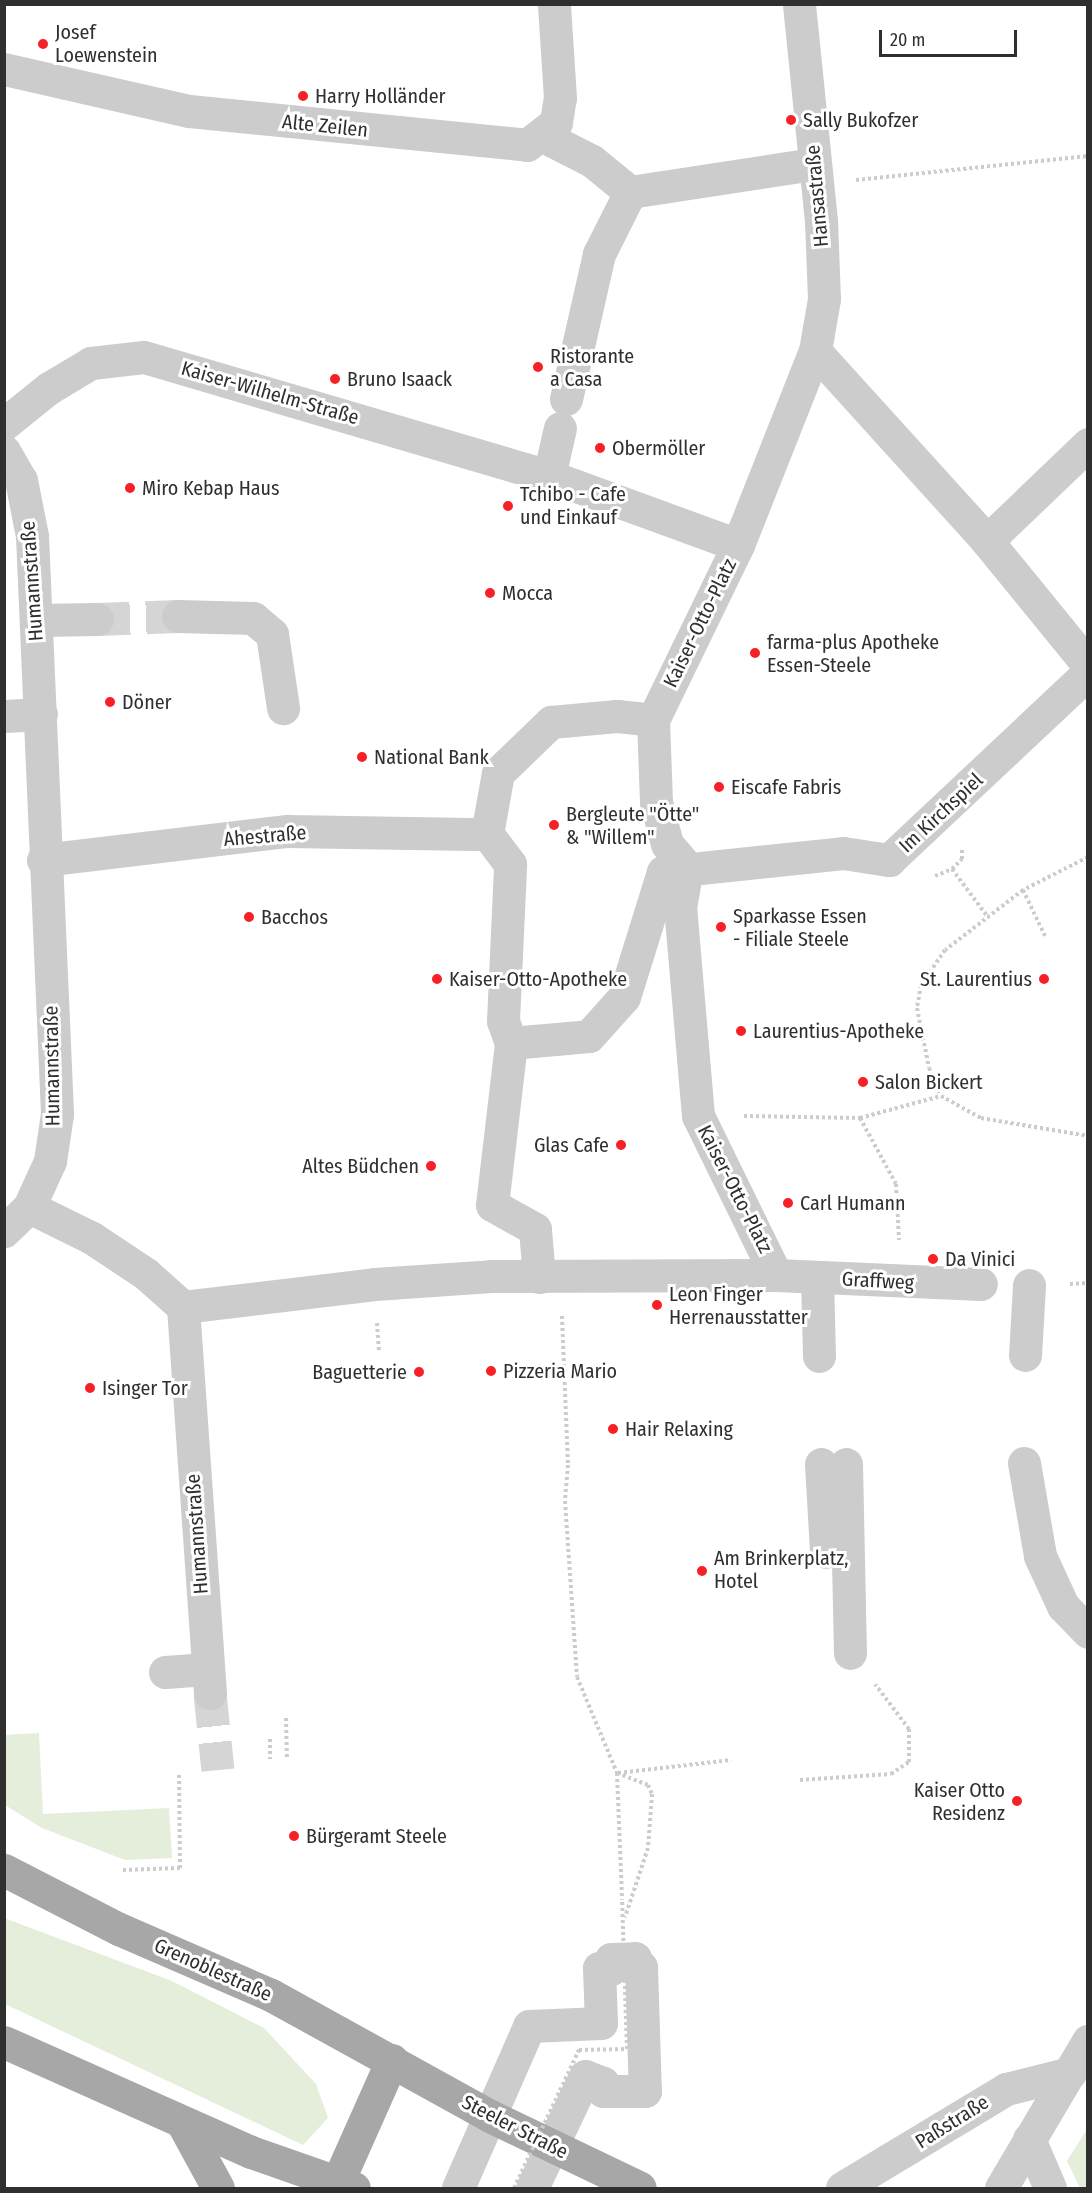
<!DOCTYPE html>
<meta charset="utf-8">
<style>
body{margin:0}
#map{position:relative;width:1092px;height:2193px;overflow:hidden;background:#fff;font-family:"Fira Sans Condensed",sans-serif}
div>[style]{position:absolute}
.green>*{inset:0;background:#e4eedb}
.minor-tunnel>*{height:33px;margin-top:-16.5px;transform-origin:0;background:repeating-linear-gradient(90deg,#d5d5d5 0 33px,transparent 0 49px)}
.path>*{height:4px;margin-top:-2px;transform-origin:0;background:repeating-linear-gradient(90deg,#ccc 0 3px,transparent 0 6px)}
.minor>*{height:33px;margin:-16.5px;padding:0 16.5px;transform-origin:16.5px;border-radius:16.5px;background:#ccc}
.major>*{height:33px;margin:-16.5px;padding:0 16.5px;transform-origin:16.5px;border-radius:16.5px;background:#a7a7a7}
.path-bridge>*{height:4px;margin-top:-2px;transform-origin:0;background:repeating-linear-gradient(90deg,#ccc 0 3px,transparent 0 6px)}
.dots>*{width:16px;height:16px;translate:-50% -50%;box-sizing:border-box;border:3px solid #fff;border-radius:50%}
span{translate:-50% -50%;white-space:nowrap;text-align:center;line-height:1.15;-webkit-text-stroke:6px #fff;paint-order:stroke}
.poi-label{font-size:20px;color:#2f2f2f}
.left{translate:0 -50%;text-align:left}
.right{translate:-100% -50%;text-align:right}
.street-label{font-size:20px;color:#2f2f2f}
.frame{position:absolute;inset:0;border:6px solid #2f2f2f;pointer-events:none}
.scale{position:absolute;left:879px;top:30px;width:138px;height:27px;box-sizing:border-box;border:3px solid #2f2f2f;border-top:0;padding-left:8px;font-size:18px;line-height:21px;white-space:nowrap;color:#2f2f2f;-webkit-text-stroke:4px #fff;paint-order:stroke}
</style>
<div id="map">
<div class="green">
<i style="clip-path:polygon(39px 1733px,43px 1814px,169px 1808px,172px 1858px,125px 1860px,42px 1828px,5px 1805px,5px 1735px)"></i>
<i style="clip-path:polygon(4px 1918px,172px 1981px,264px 2028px,316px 2084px,328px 2118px,303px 2145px,5px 2004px)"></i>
<i style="clip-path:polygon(1087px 2129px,1087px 2188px,1080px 2188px,1067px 2161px)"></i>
</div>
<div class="minor-tunnel">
<i style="left:97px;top:619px;width:81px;rotate:-2.1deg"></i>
<i style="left:210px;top:1693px;width:77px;rotate:84.1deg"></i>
</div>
<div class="path">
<i style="left:856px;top:180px;width:233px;rotate:-5.9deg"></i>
<i style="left:1088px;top:857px;width:73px;rotate:153.1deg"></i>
<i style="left:1023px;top:890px;width:98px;rotate:142.4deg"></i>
<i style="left:945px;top:950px;width:42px;rotate:124.4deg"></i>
<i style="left:921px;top:985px;width:23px;rotate:100deg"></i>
<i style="left:917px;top:1008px;width:61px;rotate:78.7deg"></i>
<i style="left:929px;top:1068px;width:30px;rotate:67deg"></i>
<i style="left:941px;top:1096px;width:46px;rotate:28.8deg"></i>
<i style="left:981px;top:1118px;width:109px;rotate:9.5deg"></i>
<i style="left:952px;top:869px;width:14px;rotate:-45deg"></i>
<i style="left:962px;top:859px;width:12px;rotate:-90deg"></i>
<i style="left:935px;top:876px;width:18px;rotate:-22deg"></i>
<i style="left:952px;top:869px;width:59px;rotate:53.3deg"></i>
<i style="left:1023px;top:890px;width:51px;rotate:64.4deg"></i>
<i style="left:744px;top:1116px;width:116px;rotate:1deg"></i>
<i style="left:860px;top:1118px;width:75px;rotate:61.4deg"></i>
<i style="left:896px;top:1184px;width:56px;rotate:86.9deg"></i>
<i style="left:860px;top:1118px;width:84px;rotate:-15.2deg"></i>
<i style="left:1070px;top:1284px;width:18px;rotate:-3deg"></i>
<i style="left:562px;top:1316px;width:149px;rotate:87.7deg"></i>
<i style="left:568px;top:1465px;width:36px;rotate:95deg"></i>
<i style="left:565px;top:1501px;width:176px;rotate:86.1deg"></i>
<i style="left:577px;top:1677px;width:104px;rotate:67.4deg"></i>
<i style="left:617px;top:1773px;width:127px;rotate:87.7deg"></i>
<i style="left:377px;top:1323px;width:30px;rotate:86deg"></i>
<i style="left:286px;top:1718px;width:40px;rotate:88.6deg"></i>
<i style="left:270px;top:1739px;width:20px;rotate:90deg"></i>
<i style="left:617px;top:1773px;width:33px;rotate:21deg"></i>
<i style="left:648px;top:1785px;width:10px;rotate:66deg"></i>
<i style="left:652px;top:1794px;width:54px;rotate:94.2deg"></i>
<i style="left:648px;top:1848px;width:73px;rotate:108.4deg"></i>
<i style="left:618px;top:1773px;width:114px;rotate:-6.6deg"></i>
<i style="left:800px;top:1780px;width:91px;rotate:-3.8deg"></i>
<i style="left:891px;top:1774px;width:22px;rotate:-34deg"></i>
<i style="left:909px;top:1762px;width:33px;rotate:-90deg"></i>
<i style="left:909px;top:1729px;width:56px;rotate:-127.1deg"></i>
<i style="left:123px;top:1870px;width:57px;rotate:-2deg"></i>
<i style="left:180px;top:1868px;width:95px;rotate:-90.6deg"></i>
</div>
<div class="minor">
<i style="left:4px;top:69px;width:190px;rotate:12.8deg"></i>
<i style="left:189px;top:111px;width:340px;rotate:5.7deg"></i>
<i style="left:527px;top:145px;width:37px;rotate:-38deg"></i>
<i style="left:556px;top:122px;width:24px;rotate:-81deg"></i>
<i style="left:560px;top:98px;width:94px;rotate:-93.7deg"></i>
<i style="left:543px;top:136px;width:55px;rotate:27deg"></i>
<i style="left:592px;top:161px;width:49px;rotate:39.2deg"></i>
<i style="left:630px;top:192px;width:186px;rotate:-8.7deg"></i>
<i style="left:815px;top:351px;width:256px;rotate:47.8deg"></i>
<i style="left:987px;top:541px;width:160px;rotate:50.8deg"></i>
<i style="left:566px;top:399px;width:149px;rotate:-77.2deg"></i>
<i style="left:599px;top:254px;width:69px;rotate:-63.4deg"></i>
<i style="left:4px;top:424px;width:58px;rotate:-38.7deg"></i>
<i style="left:49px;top:388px;width:49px;rotate:-30.8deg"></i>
<i style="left:91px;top:363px;width:53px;rotate:-6.5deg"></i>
<i style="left:144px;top:357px;width:422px;rotate:16.4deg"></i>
<i style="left:549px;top:476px;width:201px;rotate:20.1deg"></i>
<i style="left:4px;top:451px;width:34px;rotate:60deg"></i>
<i style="left:21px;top:480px;width:57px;rotate:78.9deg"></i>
<i style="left:32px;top:536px;width:579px;rotate:87.52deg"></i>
<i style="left:57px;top:1114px;width:48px;rotate:98.5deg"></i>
<i style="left:50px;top:1161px;width:51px;rotate:114.5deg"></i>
<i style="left:29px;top:1207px;width:35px;rotate:136deg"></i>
<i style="left:549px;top:476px;width:49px;rotate:-77.1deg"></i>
<i style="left:987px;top:541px;width:140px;rotate:-43.8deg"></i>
<i style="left:178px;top:616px;width:75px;rotate:1.5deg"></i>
<i style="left:253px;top:618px;width:25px;rotate:40deg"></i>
<i style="left:272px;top:634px;width:75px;rotate:81.5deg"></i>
<i style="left:36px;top:620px;width:61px;rotate:-0.9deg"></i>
<i style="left:4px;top:716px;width:37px;rotate:-3deg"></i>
<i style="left:43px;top:860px;width:246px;rotate:-6.8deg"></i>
<i style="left:287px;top:831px;width:200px;rotate:0.9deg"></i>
<i style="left:511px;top:1043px;width:23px;rotate:-110deg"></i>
<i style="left:503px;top:1021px;width:157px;rotate:-87.4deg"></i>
<i style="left:510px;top:864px;width:38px;rotate:-127deg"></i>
<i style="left:487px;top:834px;width:62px;rotate:-79.8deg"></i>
<i style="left:498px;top:773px;width:74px;rotate:-43.9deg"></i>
<i style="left:551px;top:722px;width:66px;rotate:-5.2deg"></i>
<i style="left:617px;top:716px;width:36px;rotate:6deg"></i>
<i style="left:29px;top:1207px;width:70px;rotate:26.2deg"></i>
<i style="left:92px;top:1238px;width:65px;rotate:33.7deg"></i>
<i style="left:146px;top:1274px;width:50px;rotate:41.7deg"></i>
<i style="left:183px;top:1307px;width:387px;rotate:86deg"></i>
<i style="left:776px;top:1275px;width:177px;rotate:-116.1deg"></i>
<i style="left:698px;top:1116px;width:209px;rotate:-94.9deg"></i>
<i style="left:680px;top:908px;width:42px;rotate:-80.3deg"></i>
<i style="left:687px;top:867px;width:30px;rotate:-131deg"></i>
<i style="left:667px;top:844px;width:43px;rotate:-104.7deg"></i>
<i style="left:656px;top:802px;width:82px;rotate:-92.1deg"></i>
<i style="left:653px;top:720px;width:195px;rotate:-64.1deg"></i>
<i style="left:738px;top:545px;width:209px;rotate:-68.4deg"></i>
<i style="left:815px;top:351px;width:53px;rotate:-80.2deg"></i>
<i style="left:824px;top:299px;width:78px;rotate:-92.2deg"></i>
<i style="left:821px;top:221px;width:218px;rotate:-95.8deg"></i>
<i style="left:539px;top:1277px;width:48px;rotate:-94.8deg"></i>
<i style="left:535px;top:1229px;width:49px;rotate:-150.8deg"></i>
<i style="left:492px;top:1205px;width:163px;rotate:-83.3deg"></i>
<i style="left:511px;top:1043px;width:78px;rotate:-5.1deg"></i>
<i style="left:589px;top:1036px;width:52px;rotate:-48.1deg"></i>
<i style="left:624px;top:997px;width:131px;rotate:-72.7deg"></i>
<i style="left:663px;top:872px;width:181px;rotate:-6deg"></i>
<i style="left:843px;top:853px;width:47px;rotate:8.7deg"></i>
<i style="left:889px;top:860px;width:273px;rotate:-43.2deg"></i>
<i style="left:817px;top:1278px;width:78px;rotate:88.5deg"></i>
<i style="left:183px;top:1307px;width:193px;rotate:-6.8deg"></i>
<i style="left:375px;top:1284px;width:116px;rotate:-3.9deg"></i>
<i style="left:491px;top:1276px;width:285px;rotate:-0.2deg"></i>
<i style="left:776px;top:1275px;width:205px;rotate:2.5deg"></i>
<i style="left:1025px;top:1355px;width:70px;rotate:-86.7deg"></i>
<i style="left:1024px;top:1463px;width:94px;rotate:80.2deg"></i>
<i style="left:1040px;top:1556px;width:55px;rotate:65.3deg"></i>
<i style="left:1063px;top:1606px;width:36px;rotate:46deg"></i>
<i style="left:821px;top:1464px;width:88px;rotate:86.7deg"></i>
<i style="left:846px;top:1464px;width:189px;rotate:88.8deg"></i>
<i style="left:165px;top:1672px;width:42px;rotate:-4.1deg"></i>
<i style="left:1029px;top:2139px;width:53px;rotate:66.8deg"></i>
<i style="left:458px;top:2188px;width:177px;rotate:-66.3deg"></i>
<i style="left:529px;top:2026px;width:72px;rotate:-2.4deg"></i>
<i style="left:601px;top:2023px;width:55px;rotate:-92.1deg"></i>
<i style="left:599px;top:1968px;width:12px;rotate:5deg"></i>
<i style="left:611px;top:1969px;width:10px;rotate:-90deg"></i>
<i style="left:611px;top:1959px;width:24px;rotate:-2deg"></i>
<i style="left:635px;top:1958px;width:9px;rotate:84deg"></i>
<i style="left:636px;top:1967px;width:5px"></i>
<i style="left:641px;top:1967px;width:124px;rotate:88.2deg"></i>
<i style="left:645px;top:2091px;width:42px;rotate:180deg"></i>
<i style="left:603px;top:2091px;width:8px;rotate:-90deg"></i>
<i style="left:603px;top:2083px;width:19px;rotate:-159deg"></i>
<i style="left:585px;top:2076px;width:124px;rotate:115.3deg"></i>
<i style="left:842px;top:2188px;width:192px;rotate:-31.1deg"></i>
<i style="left:1006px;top:2089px;width:66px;rotate:-14deg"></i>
<i style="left:1001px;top:2188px;width:171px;rotate:-59.4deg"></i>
</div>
<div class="major">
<i style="left:4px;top:1870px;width:129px;rotate:27.2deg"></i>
<i style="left:119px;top:1929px;width:166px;rotate:23.5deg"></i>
<i style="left:271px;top:1995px;width:250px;rotate:28.9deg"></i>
<i style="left:490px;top:2116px;width:166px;rotate:25.6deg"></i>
<i style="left:4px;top:2042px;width:270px;rotate:24deg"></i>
<i style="left:251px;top:2152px;width:109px;rotate:19.3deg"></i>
<i style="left:182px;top:2122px;width:75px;rotate:61.4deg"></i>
<i style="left:335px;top:2188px;width:140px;rotate:-66deg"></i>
</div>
<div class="path-bridge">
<i style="left:514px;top:2188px;width:153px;rotate:-64.8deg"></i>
<i style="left:579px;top:2050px;width:48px;rotate:-1.2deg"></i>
<i style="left:627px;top:2049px;width:149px;rotate:-91.9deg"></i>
</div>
<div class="dots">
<i style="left:43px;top:44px;background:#f72027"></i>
<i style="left:303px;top:96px;background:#f72027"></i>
<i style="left:791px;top:120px;background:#f72027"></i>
<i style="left:538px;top:367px;background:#f72027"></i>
<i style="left:335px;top:379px;background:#f72027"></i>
<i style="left:600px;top:448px;background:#f72027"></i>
<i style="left:130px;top:488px;background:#f72027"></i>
<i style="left:508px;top:506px;background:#f72027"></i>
<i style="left:490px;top:593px;background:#f72027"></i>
<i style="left:755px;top:653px;background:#f72027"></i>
<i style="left:110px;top:702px;background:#f72027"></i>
<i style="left:362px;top:757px;background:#f72027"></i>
<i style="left:719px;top:787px;background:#f72027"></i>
<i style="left:554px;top:825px;background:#f72027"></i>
<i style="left:249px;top:917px;background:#f72027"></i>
<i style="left:721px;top:927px;background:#f72027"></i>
<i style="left:437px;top:979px;background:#f72027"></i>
<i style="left:1044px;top:979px;background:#f72027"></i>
<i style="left:741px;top:1031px;background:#f72027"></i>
<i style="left:863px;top:1082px;background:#f72027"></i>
<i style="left:621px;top:1145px;background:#f72027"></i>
<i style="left:431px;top:1166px;background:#f72027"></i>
<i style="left:788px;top:1203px;background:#f72027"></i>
<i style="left:933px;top:1259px;background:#f72027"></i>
<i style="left:657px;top:1305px;background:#f72027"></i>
<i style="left:491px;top:1371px;background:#f72027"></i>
<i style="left:419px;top:1372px;background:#f72027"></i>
<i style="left:90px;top:1388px;background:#f72027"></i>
<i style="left:613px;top:1429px;background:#f72027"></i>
<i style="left:702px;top:1571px;background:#f72027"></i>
<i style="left:1017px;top:1801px;background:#f72027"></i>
<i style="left:294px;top:1836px;background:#f72027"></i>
</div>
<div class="poi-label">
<span class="left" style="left:55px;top:44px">Josef<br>Loewenstein</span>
<span class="left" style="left:315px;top:96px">Harry Holländer</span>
<span class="left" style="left:803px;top:120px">Sally Bukofzer</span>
<span class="left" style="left:550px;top:368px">Ristorante<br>a Casa</span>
<span class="left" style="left:347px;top:379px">Bruno Isaack</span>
<span class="left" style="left:612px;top:448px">Obermöller</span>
<span class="left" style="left:142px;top:488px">Miro Kebap Haus</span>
<span class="left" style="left:520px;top:506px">Tchibo - Cafe<br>und Einkauf</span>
<span class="left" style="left:502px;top:593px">Mocca</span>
<span class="left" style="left:767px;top:654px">farma-plus Apotheke<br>Essen-Steele</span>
<span class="left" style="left:122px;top:702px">Döner</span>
<span class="left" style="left:374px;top:757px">National Bank</span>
<span class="left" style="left:731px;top:787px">Eiscafe Fabris</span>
<span class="left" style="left:566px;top:826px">Bergleute "Ötte"<br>&amp; "Willem"</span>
<span class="left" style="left:733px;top:928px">Sparkasse Essen<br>- Filiale Steele</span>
<span class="left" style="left:261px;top:917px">Bacchos</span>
<span class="left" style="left:449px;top:979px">Kaiser-Otto-Apotheke</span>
<span class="right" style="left:1032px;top:979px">St. Laurentius</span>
<span class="left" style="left:753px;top:1031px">Laurentius-Apotheke</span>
<span class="left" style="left:875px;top:1082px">Salon Bickert</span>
<span class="right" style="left:609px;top:1145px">Glas Cafe</span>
<span class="right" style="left:419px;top:1166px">Altes Büdchen</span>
<span class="left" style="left:800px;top:1203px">Carl Humann</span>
<span class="left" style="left:945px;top:1259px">Da Vinici</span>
<span class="left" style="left:669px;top:1306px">Leon Finger<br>Herrenausstatter</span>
<span class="left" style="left:503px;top:1371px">Pizzeria Mario</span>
<span class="right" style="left:407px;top:1372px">Baguetterie</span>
<span class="left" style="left:102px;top:1388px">Isinger Tor</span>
<span class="left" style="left:625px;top:1429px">Hair Relaxing</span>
<span class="left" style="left:714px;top:1570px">Am Brinkerplatz,<br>Hotel</span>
<span class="right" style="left:1005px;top:1802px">Kaiser Otto<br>Residenz</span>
<span class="left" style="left:306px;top:1836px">Bürgeramt Steele</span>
</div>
<div class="street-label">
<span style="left:325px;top:126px;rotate:6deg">Alte Zeilen</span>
<span style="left:817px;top:196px;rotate:-95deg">Hansastraße</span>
<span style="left:270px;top:393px;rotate:16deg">Kaiser-Wilhelm-Straße</span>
<span style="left:32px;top:581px;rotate:-94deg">Humannstraße</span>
<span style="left:700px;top:623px;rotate:-64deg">Kaiser-Otto-Platz</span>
<span style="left:941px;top:813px;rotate:-43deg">Im Kirchspiel</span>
<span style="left:265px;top:836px;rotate:-5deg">Ahestraße</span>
<span style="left:52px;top:1066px;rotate:-91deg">Humannstraße</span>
<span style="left:735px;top:1189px;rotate:63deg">Kaiser-Otto-Platz</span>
<span style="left:878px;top:1281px;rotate:3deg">Graffweg</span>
<span style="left:197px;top:1534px;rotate:-94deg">Humannstraße</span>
<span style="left:213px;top:1970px;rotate:24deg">Grenoblestraße</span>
<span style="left:952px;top:2122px;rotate:-32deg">Paßstraße</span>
<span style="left:515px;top:2127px;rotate:27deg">Steeler Straße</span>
</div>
<div class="frame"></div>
<div class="scale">20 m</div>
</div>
